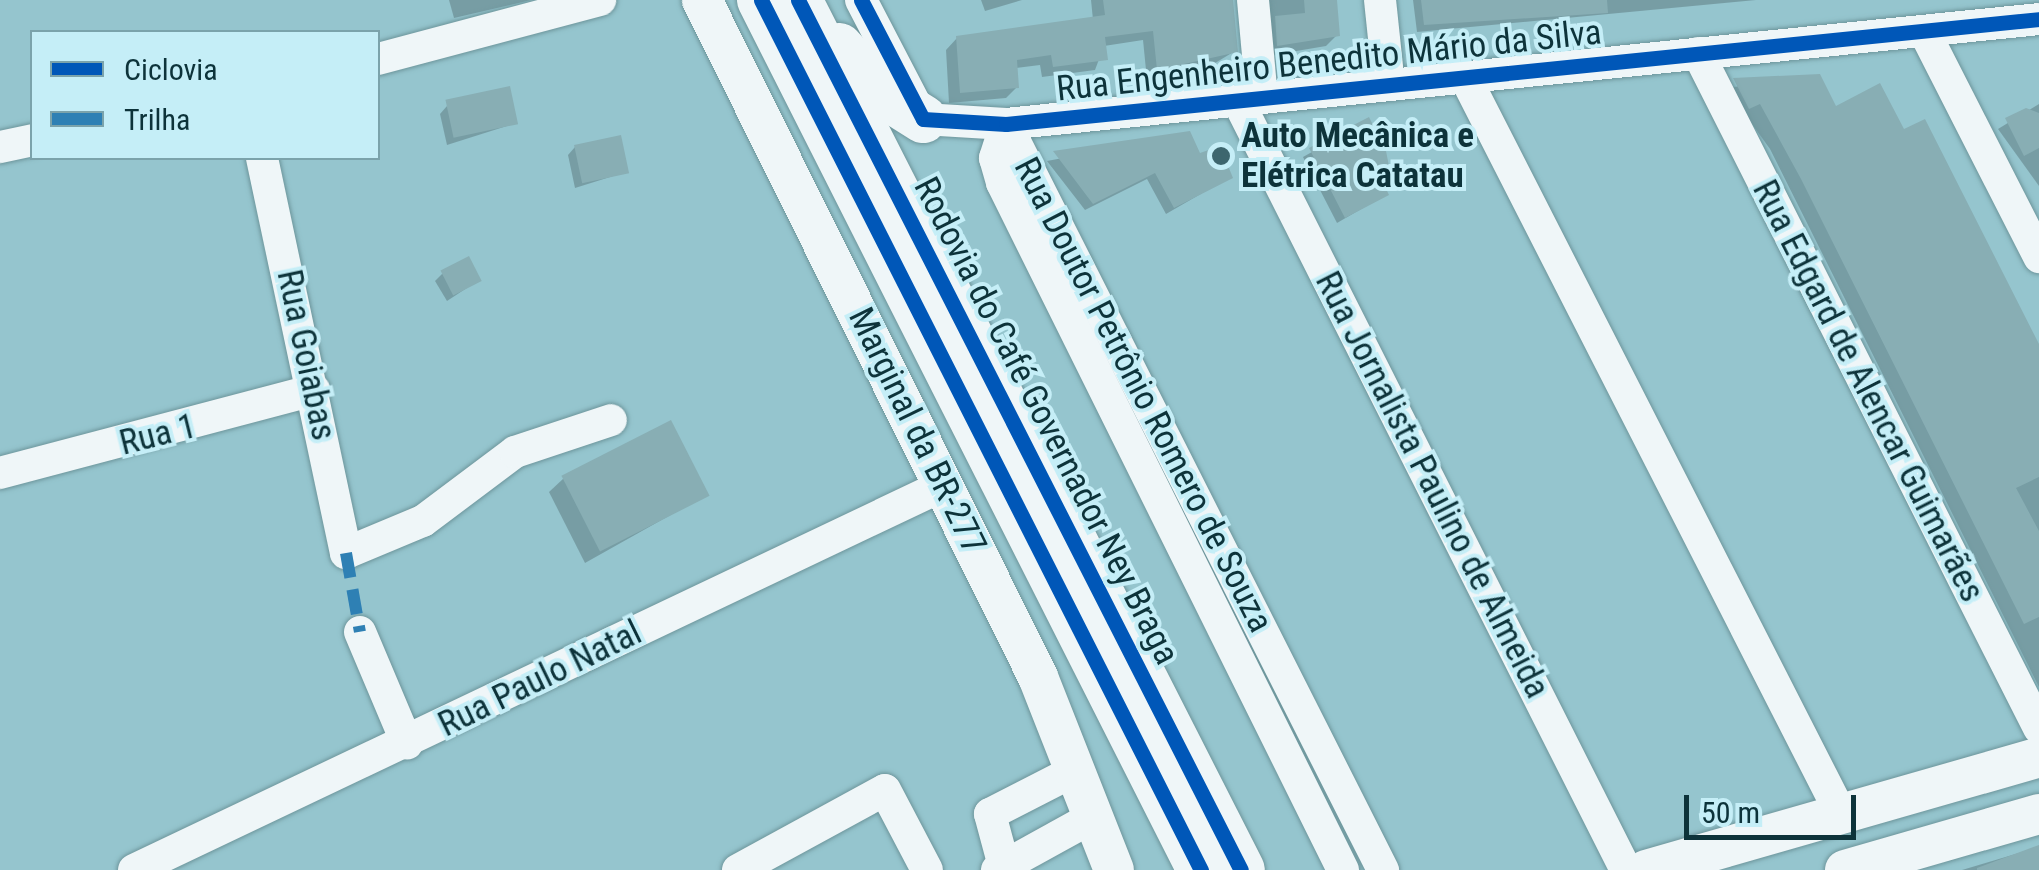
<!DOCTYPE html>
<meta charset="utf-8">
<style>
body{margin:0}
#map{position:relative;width:2039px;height:870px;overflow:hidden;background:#95c5ce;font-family:"Roboto Condensed",sans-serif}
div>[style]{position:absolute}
.shadow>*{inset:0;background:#0003}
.building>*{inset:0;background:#88aeb4;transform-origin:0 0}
.roads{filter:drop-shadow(0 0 2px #6d959b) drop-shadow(0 0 2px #6d959b)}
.minor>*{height:32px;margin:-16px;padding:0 16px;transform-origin:16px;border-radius:16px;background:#eff6f8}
.major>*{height:40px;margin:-20px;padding:0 20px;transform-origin:20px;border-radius:20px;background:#eff6f8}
.highway>*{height:48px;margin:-24px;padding:0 24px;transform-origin:24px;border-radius:24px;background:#eff6f8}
.quiet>*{height:12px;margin-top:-6px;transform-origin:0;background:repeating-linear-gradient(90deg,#2e80b4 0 25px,transparent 0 37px)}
.cycleway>*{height:15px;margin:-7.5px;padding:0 7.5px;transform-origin:7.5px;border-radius:7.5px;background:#0057b8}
.dots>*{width:28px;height:28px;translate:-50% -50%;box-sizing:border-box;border:5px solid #c5eef7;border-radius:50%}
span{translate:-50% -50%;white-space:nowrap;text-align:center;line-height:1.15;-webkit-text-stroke:8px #c5eef7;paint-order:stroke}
.street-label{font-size:35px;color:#0d333a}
.poi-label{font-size:35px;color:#0d333a;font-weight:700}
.left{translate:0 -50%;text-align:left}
.legend{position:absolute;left:30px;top:30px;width:350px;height:130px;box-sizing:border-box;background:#c5eef7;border:2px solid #7ba3ab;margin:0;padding:12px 18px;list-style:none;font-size:30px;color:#0d333a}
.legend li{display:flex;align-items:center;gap:20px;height:50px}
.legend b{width:50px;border:2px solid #7ba3ab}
.scale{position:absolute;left:1684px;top:795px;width:172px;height:45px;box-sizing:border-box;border:5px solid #0d333a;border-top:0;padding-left:12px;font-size:30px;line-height:35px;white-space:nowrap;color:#0d333a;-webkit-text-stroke:8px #c5eef7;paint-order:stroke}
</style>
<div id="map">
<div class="shadow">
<i style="clip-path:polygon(449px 0,531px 0,454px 18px)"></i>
<i style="clip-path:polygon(981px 0,1022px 0,985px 11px)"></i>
<i style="clip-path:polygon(1091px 0,1232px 0,1235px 51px,1197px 74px,1147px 80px,1143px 40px,1104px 46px,1095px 70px,1042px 77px,1040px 65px,1015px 68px,1017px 87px,1006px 98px,949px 103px,946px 50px,957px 38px,1093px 20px)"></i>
<i style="clip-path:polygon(1259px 0,1334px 0,1337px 35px,1326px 46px,1267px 56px)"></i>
<i style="clip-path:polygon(1413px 0,1756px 0,1417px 32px)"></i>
<i style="clip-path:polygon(1818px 76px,1835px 109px,1903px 132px,2039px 349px,2039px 687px,1770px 149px,1726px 88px)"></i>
<i style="clip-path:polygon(2039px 104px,2039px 186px,1998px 129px)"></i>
<i style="clip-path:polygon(447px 106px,516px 123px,447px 145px,440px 114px)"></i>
<i style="clip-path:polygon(1367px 121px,1387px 194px,1337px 223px,1303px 157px)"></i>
<i style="clip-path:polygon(1189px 134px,1198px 156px,1230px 177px,1166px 214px,1147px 179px,1085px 210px,1047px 161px)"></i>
<i style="clip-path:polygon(575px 147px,626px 172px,575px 188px,568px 155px)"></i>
<i style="clip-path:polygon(442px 274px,479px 280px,447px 301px,435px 281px)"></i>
<i style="clip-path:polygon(564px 478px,706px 495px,585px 563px,549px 492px)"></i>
<i style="clip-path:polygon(2039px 847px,2039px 870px,1962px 870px)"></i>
</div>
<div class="building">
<i style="clip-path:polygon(1103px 0,1233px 0,1238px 52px,1157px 70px,1153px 31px,1105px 37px,1108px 60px,1053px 67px,1051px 55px,1017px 60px,1019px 88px,960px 93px,956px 36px,1105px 15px)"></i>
<i style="clip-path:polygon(1304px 0,1337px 0,1340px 36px,1277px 46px,1275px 16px,1305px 13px)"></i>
<i style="clip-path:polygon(1421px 0,1607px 0,1608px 13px,1424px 25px)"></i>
<i style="clip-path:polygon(1820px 74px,1836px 106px,1880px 83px,1904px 129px,1925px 119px,2039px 344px,2039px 477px,2016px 488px,2039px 531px,2039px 617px,2024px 624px,1801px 179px,1760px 104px,1749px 109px,1733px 78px)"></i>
<i style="left:510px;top:86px;width:39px;height:66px;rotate:78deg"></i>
<i style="clip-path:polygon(2026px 108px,2039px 113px,2039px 148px,2024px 156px,2005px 118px)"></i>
<i style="clip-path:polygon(1369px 117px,1386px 151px,1390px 171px,1380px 176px,1389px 195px,1345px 218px,1309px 148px)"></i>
<i style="clip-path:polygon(1190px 131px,1200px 153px,1220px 146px,1233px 178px,1174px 208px,1155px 173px,1093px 204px,1053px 151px)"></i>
<i style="left:621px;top:135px;width:39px;height:48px;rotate:78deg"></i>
<i style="left:469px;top:256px;width:28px;height:32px;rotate:63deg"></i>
<i style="left:671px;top:420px;width:85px;height:123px;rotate:63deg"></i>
<i style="clip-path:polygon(2039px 845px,2039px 870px,1977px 870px,1977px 868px)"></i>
</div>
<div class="roads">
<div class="minor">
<i style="left:861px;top:0;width:134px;rotate:62.5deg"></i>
<i style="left:923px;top:119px;width:83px;rotate:3.4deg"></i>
<i style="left:1006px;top:124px;width:1038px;rotate:-5.8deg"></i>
<i style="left:1253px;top:0;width:98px;rotate:84.8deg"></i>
<i style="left:1380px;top:0;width:85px;rotate:84deg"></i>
<i style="left:1924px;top:31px;width:254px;rotate:63deg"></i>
<i style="left:1698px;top:53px;width:756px;rotate:63.2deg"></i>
<i style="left:378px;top:59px;width:230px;rotate:-14.9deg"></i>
<i style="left:1465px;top:77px;width:827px;rotate:62.97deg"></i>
<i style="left:1238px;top:101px;width:861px;rotate:63.23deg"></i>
<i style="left:1006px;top:124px;width:836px;rotate:63.19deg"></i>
<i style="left:1006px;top:124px;width:36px;rotate:108deg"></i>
<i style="left:995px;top:158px;width:26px;rotate:74deg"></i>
<i style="left:1002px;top:183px;width:767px;rotate:63.6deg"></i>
<i style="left:0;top:147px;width:33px;rotate:-12deg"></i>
<i style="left:262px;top:158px;width:404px;rotate:78deg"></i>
<i style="left:346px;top:553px;width:83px;rotate:-22.6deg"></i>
<i style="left:423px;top:521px;width:115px;rotate:-36.9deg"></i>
<i style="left:515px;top:452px;width:101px;rotate:-18.4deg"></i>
<i style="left:0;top:473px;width:325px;rotate:-14.8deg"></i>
<i style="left:360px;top:632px;width:121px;rotate:67.1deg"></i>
<i style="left:1004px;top:866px;width:54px;rotate:-105.1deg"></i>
<i style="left:990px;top:814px;width:97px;rotate:-27.1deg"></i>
<i style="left:134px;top:870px;width:897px;rotate:-25.42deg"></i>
<i style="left:738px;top:870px;width:167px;rotate:-28.6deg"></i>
<i style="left:885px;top:790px;width:90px;rotate:62.3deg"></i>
<i style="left:997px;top:870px;width:112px;rotate:-28.9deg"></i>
</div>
<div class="major">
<i style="left:702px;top:0;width:756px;rotate:63.6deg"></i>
<i style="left:1038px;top:677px;width:207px;rotate:68.5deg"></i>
<i style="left:1646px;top:870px;width:409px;rotate:-16deg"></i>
<i style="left:1845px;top:870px;width:202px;rotate:-16.1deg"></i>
</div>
<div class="highway">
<i style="left:761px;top:0;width:975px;rotate:63.17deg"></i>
<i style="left:798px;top:0;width:976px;rotate:63.02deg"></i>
<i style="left:839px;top:47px;width:61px;rotate:47.7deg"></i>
<i style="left:880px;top:92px;width:51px;rotate:32.1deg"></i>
</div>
</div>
<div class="quiet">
<i style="left:346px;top:553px;width:80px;rotate:80deg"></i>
</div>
<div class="cycleway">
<i style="left:761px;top:0;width:975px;rotate:63.17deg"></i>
<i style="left:798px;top:0;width:976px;rotate:63.02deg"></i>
<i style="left:861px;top:0;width:134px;rotate:62.5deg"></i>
<i style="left:923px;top:119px;width:83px;rotate:3.4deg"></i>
<i style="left:1006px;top:124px;width:1038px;rotate:-5.8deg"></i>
</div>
<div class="dots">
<i style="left:1221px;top:156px;background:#3d666e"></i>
</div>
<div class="street-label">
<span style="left:1329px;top:61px;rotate:-6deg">Rua Engenheiro Benedito Mário da Silva</span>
<span style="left:306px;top:355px;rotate:78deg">Rua Goiabas</span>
<span style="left:1868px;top:391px;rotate:63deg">Rua Edgard de Alencar Guimarães</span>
<span style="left:1143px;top:395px;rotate:63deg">Rua Doutor Petrônio Romero de Souza</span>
<span style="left:1046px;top:421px;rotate:63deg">Rodovia do Café Governador Ney Braga</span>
<span style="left:917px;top:431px;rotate:64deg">Marginal da BR-277</span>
<span style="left:158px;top:435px;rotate:-14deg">Rua 1</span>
<span style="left:1432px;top:485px;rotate:63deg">Rua Jornalista Paulino de Almeida</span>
<span style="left:540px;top:679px;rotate:-26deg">Rua Paulo Natal</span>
</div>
<div class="poi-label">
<span class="left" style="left:1241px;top:156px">Auto Mecânica e<br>Elétrica Catatau</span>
</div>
<ul class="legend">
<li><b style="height:12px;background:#0057b8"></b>Ciclovia</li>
<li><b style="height:12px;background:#2e80b4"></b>Trilha</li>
</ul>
<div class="scale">50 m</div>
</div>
